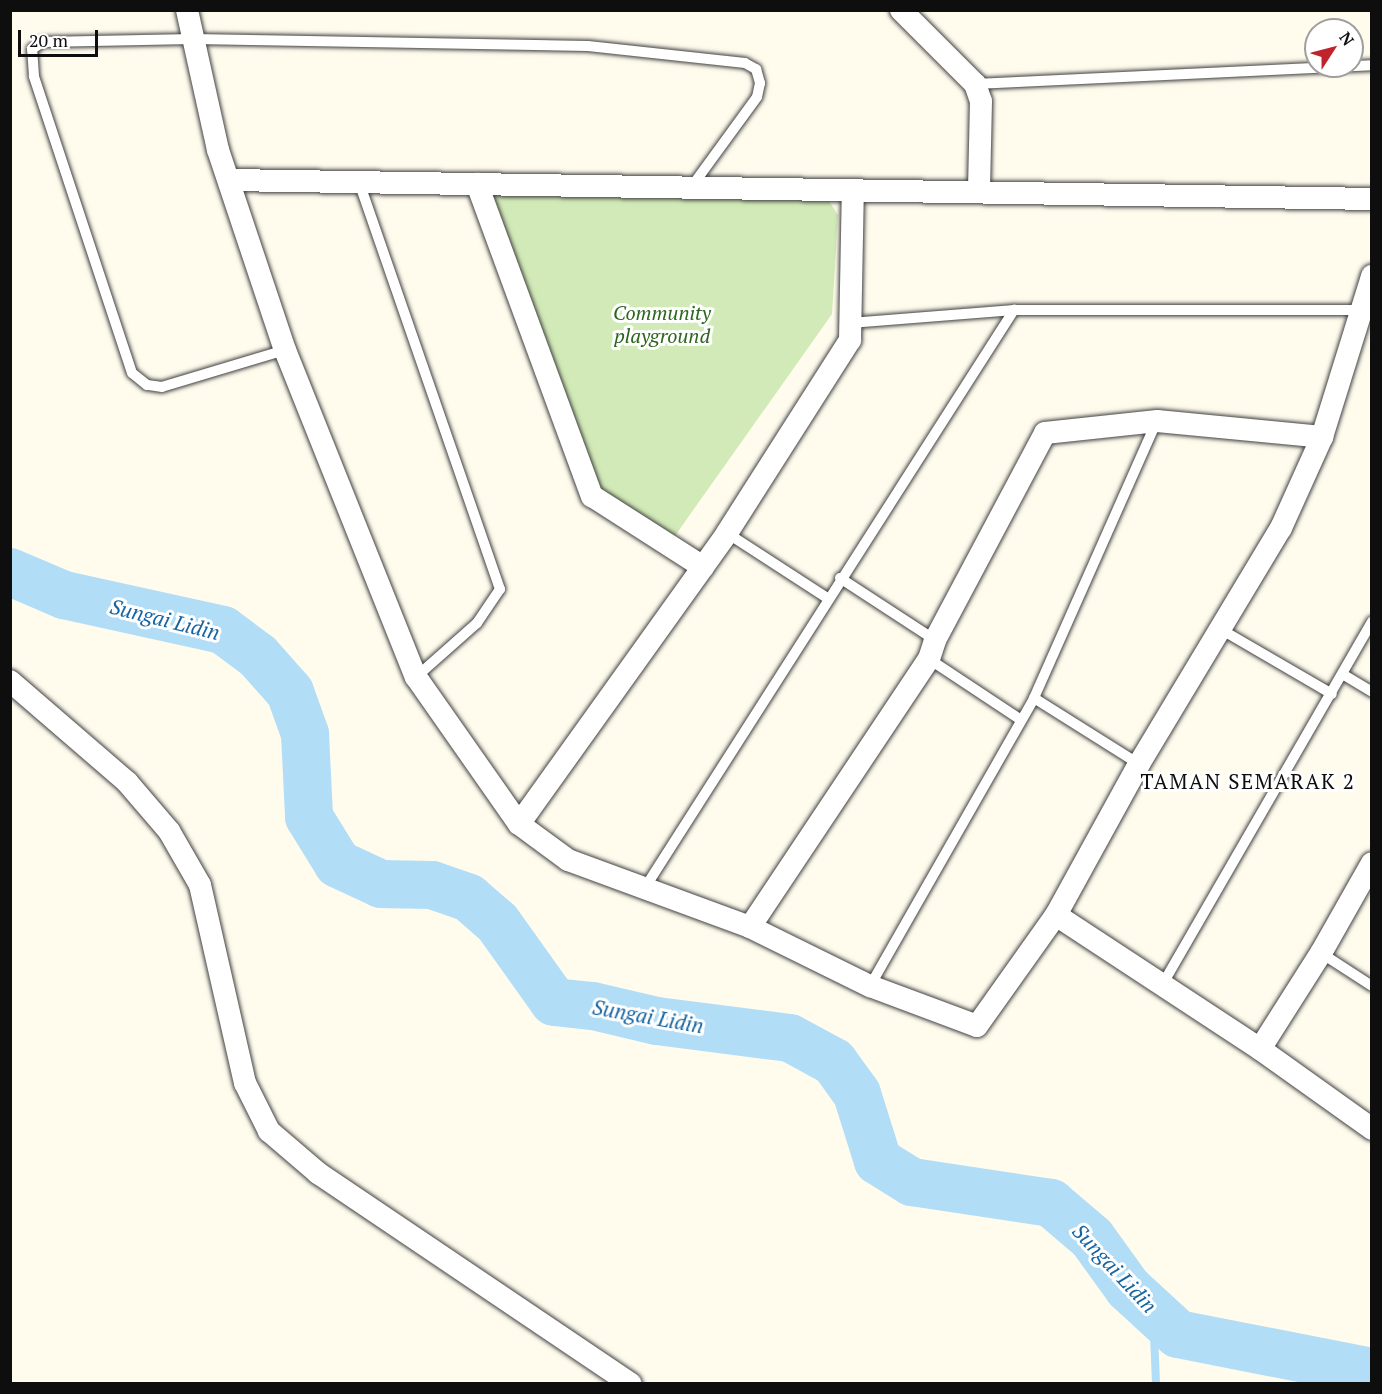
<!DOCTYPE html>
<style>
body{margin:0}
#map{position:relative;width:1382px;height:1394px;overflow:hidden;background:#fffcee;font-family:"PT Serif",serif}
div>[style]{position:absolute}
.green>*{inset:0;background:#d2eab7}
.stream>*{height:8px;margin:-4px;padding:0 4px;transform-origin:4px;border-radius:4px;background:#b2ddf7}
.river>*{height:48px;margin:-24px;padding:0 24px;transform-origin:24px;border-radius:24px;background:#b2ddf7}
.roads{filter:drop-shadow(0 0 2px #414141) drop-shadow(0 0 2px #414141)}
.lane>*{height:10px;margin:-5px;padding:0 5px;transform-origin:5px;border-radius:5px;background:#fff}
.street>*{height:22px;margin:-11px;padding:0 11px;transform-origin:11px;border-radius:11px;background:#fff}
span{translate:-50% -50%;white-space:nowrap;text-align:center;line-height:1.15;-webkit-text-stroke:6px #fff;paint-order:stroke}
.park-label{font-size:20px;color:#2c661d;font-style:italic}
.water-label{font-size:21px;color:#1564a1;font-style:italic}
.neighbourhood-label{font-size:21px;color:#0e0e0e;letter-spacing:1.5px}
.frame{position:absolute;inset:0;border:12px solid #0e0e0e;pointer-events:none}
.north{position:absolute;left:1304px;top:18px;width:60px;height:60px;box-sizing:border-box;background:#fff;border:2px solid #9f9f9f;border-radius:50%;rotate:54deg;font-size:16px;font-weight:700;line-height:24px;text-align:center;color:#0e0e0e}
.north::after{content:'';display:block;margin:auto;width:21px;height:27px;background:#c0232b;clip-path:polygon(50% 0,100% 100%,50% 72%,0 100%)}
.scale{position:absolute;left:18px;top:30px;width:80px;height:27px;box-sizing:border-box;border:3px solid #0e0e0e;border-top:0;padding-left:8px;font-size:18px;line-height:21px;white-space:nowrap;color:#0e0e0e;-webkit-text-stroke:4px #fff;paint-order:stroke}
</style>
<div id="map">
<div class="green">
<i style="clip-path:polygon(477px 184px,827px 198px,838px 215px,832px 314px,672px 540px,571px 471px)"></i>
</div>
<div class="stream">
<i style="left:1153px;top:1311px;width:73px;rotate:87.6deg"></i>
</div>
<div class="river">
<i style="left:10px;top:572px;width:59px;rotate:23.1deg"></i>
<i style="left:64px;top:595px;width:163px;rotate:12.4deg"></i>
<i style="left:223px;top:630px;width:44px;rotate:36.6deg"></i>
<i style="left:258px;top:656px;width:48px;rotate:48.4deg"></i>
<i style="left:290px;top:692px;width:45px;rotate:70.3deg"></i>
<i style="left:305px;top:734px;width:83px;rotate:87.2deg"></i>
<i style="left:309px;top:817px;width:55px;rotate:58.3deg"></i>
<i style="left:338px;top:864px;width:47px;rotate:24.9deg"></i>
<i style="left:381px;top:884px;width:51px;rotate:1.1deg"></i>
<i style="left:432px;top:885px;width:39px;rotate:19deg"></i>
<i style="left:469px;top:898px;width:37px;rotate:41deg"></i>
<i style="left:497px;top:922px;width:98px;rotate:54.5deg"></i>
<i style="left:554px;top:1002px;width:39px;rotate:6deg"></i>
<i style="left:593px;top:1006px;width:66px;rotate:13.2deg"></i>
<i style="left:657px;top:1021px;width:134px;rotate:7.3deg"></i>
<i style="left:790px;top:1038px;width:50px;rotate:28.6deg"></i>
<i style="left:834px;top:1062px;width:39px;rotate:54deg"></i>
<i style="left:857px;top:1094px;width:70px;rotate:72.6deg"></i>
<i style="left:878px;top:1161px;width:40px;rotate:32deg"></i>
<i style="left:912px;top:1182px;width:141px;rotate:8.6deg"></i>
<i style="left:1051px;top:1203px;width:54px;rotate:40.5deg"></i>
<i style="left:1092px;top:1238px;width:62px;rotate:54.2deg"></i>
<i style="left:1128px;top:1288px;width:68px;rotate:42.6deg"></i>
<i style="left:1178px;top:1334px;width:198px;rotate:11.1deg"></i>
</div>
<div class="roads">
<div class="lane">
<i style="left:975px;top:84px;width:397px;rotate:-2.7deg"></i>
<i style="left:359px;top:182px;width:431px;rotate:70.9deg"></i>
<i style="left:500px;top:589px;width:41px;rotate:124.1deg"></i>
<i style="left:477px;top:623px;width:81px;rotate:138.5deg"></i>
<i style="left:850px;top:323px;width:165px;rotate:-4.5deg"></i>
<i style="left:1014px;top:310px;width:346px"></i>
<i style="left:285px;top:350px;width:128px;rotate:163.3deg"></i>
<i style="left:162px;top:387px;width:15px;rotate:-172deg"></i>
<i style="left:147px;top:385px;width:19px;rotate:-141deg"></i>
<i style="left:132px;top:373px;width:313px;rotate:-108.3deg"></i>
<i style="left:34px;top:76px;width:27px;rotate:-94deg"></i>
<i style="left:32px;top:49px;width:13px;rotate:-32deg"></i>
<i style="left:43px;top:42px;width:150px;rotate:-1.1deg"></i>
<i style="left:193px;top:39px;width:395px;rotate:1deg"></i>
<i style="left:588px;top:46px;width:158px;rotate:6.2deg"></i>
<i style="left:745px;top:63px;width:13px;rotate:29deg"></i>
<i style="left:756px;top:69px;width:15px;rotate:74deg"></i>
<i style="left:760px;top:83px;width:14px;rotate:102deg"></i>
<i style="left:757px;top:97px;width:110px;rotate:126.1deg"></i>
<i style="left:727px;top:533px;width:119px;rotate:33deg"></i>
<i style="left:840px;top:578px;width:113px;rotate:33.1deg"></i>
<i style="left:1222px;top:630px;width:127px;rotate:30.2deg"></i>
<i style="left:929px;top:659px;width:110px;rotate:33.5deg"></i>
<i style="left:1344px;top:675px;width:33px;rotate:31deg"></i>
<i style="left:1034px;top:698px;width:124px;rotate:32.2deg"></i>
<i style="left:646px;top:886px;width:684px;rotate:-57.43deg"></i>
<i style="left:1321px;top:953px;width:61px;rotate:32.9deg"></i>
<i style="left:870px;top:986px;width:331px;rotate:-60.3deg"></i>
<i style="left:1034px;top:698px;width:303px;rotate:-66.1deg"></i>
<i style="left:1161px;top:987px;width:422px;rotate:-60deg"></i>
</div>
<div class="street">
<i style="left:187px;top:10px;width:143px;rotate:77.5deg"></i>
<i style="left:218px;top:150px;width:211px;rotate:71.5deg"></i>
<i style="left:285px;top:350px;width:352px;rotate:68.2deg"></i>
<i style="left:416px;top:677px;width:179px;rotate:55deg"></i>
<i style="left:519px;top:824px;width:61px;rotate:36.3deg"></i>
<i style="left:568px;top:860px;width:194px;rotate:20.2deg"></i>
<i style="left:750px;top:927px;width:134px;rotate:26.2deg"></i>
<i style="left:870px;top:986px;width:114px;rotate:20.5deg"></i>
<i style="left:977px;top:1026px;width:136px;rotate:-54.6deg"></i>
<i style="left:1056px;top:915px;width:172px;rotate:-61.2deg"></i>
<i style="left:1139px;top:764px;width:275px;rotate:-59deg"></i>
<i style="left:1281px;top:528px;width:100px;rotate:-65.7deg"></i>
<i style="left:1322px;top:437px;width:169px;rotate:-72.7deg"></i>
<i style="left:901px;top:10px;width:105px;rotate:45deg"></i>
<i style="left:975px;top:84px;width:18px;rotate:71deg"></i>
<i style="left:981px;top:101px;width:91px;rotate:91.3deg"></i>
<i style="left:229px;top:180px;width:1143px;rotate:0.95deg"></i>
<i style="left:477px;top:184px;width:333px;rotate:69.8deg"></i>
<i style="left:592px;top:496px;width:132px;rotate:32.6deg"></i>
<i style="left:10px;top:681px;width:155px;rotate:40.8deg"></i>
<i style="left:127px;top:782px;width:65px;rotate:49.4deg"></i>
<i style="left:169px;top:831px;width:62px;rotate:60.1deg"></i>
<i style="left:200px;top:885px;width:203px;rotate:77.2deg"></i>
<i style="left:245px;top:1083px;width:54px;rotate:63.4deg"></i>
<i style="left:269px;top:1131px;width:65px;rotate:40.6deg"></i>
<i style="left:318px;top:1173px;width:377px;rotate:34deg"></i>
<i style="left:519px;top:824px;width:358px;rotate:-54.4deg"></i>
<i style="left:727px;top:533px;width:229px;rotate:-57.5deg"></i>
<i style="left:850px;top:340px;width:150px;rotate:-88.9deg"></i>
<i style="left:1056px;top:915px;width:244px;rotate:33.3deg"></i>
<i style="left:1260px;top:1049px;width:138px;rotate:35.5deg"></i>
<i style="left:750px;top:927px;width:322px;rotate:-56.3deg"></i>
<i style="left:929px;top:659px;width:20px;rotate:-72deg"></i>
<i style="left:935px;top:640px;width:234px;rotate:-62deg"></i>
<i style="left:1045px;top:433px;width:113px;rotate:-6.1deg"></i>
<i style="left:1157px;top:421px;width:166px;rotate:5.5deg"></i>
<i style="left:1260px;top:1049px;width:114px;rotate:-57.6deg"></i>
<i style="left:1321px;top:953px;width:103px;rotate:-60.5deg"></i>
</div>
</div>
<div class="park-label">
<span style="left:662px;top:324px">Community<br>playground</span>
</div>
<div class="water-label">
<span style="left:165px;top:619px;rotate:14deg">Sungai Lidin</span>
<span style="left:648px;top:1016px;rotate:10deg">Sungai Lidin</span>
<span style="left:1115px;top:1268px;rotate:47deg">Sungai Lidin</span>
</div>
<div class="neighbourhood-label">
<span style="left:1248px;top:781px">TAMAN SEMARAK 2</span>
</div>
<div class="frame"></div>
<div class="north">N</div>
<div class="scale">20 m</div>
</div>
